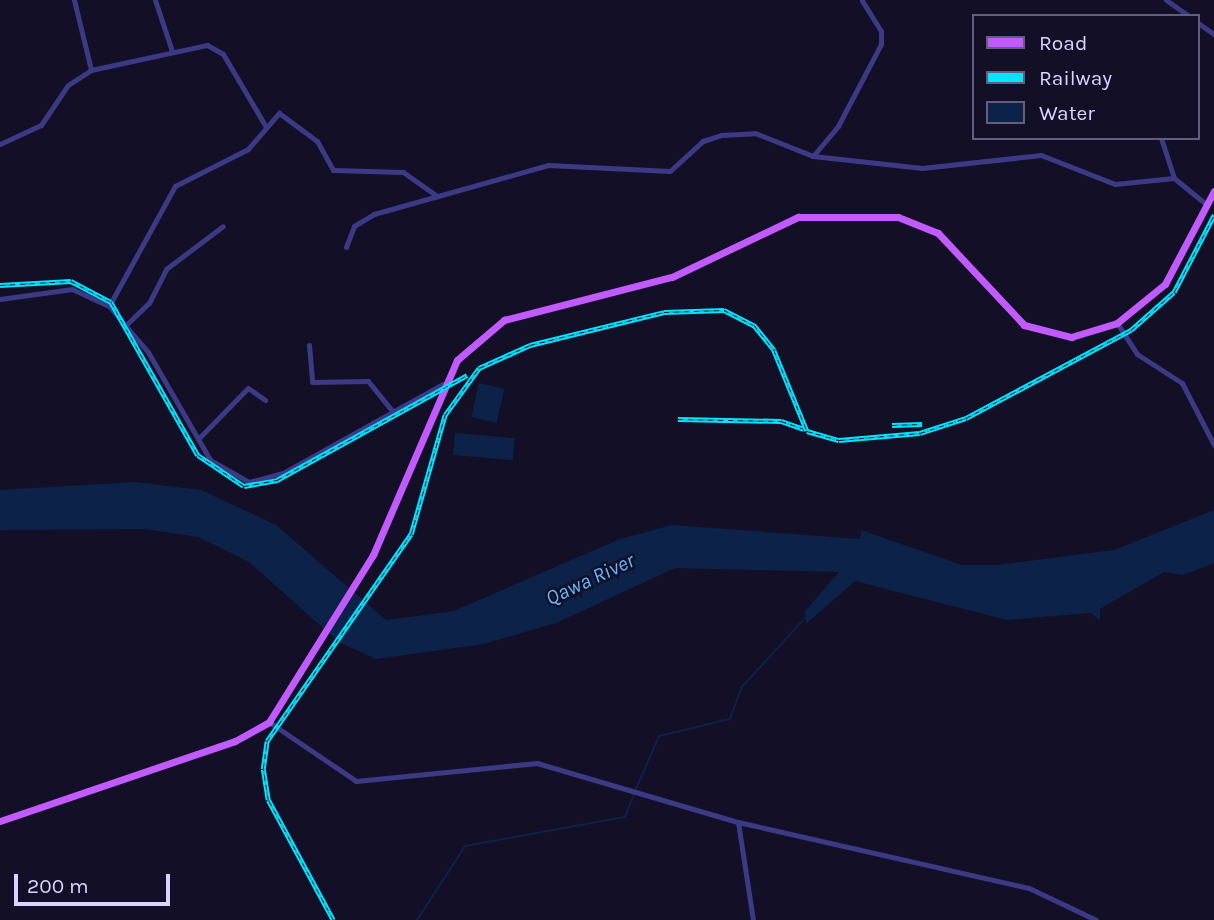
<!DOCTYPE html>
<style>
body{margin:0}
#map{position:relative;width:1214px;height:920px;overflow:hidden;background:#130f26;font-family:Karla,sans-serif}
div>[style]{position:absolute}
.water>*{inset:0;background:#0c2248;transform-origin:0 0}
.stream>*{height:2px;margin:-1px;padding:0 1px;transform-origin:1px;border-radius:1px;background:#0c2248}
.minor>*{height:5px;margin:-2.5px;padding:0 2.5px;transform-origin:2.5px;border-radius:2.5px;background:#3d3a85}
.major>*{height:7px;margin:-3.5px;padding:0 3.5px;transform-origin:3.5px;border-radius:3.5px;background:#c25bff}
.rail>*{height:4.5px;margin-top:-2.25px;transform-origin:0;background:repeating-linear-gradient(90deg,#130f26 0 5px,#00e5ff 0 10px);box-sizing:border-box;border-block:2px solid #00e5ff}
span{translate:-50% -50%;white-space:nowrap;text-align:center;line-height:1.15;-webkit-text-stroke:5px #130f26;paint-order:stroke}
.water-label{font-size:21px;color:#62b6ff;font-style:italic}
.legend{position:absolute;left:972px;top:14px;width:228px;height:126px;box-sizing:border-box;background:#130f26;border:2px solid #625e7d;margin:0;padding:9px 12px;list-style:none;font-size:21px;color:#d9d4ff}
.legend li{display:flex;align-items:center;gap:14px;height:35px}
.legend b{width:35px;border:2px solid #625e7d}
.scale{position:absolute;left:14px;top:874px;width:156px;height:32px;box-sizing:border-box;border:4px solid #d9d4ff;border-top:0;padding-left:9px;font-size:21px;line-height:24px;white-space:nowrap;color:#d9d4ff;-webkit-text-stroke:5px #130f26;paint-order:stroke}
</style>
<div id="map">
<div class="water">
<i style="left:479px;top:383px;width:26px;height:35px;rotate:13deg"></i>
<i style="left:455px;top:433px;width:60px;height:22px;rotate:5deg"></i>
<i style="clip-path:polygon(136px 482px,201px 490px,276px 525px,386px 620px,454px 611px,620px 539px,672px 525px,860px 539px,861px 530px,962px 565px,997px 565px,1114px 550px,1214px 510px,1214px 563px,1183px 575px,1164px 572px,1100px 609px,1100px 621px,1091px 613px,1007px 620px,855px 581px,806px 624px,805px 611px,839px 572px,675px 568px,556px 623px,484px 644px,376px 659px,339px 642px,249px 562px,198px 537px,145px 529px,0 530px,0 490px)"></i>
</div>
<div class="stream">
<i style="left:636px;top:789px;width:58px;rotate:-66.5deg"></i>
<i style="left:659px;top:736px;width:73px;rotate:-13.5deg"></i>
<i style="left:730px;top:719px;width:33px;rotate:-70deg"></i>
<i style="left:741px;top:688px;width:95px;rotate:-47.6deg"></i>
<i style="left:417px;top:920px;width:88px;rotate:-57deg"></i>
<i style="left:465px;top:846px;width:163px;rotate:-10.3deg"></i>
<i style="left:625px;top:817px;width:24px;rotate:-68deg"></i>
</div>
<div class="minor">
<i style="left:74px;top:0;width:72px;rotate:76.3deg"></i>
<i style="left:155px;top:0;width:54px;rotate:71.6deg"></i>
<i style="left:1166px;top:0;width:28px;rotate:35deg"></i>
<i style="left:1198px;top:23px;width:19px;rotate:35deg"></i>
<i style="left:1161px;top:138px;width:42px;rotate:72deg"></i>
<i style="left:0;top:144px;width:45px;rotate:-24.9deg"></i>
<i style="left:41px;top:125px;width:48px;rotate:-56deg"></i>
<i style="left:68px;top:85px;width:27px;rotate:-33deg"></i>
<i style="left:91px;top:70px;width:119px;rotate:-12.2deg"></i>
<i style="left:207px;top:45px;width:18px;rotate:29deg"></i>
<i style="left:223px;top:54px;width:85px;rotate:59.5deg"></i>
<i style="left:813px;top:156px;width:39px;rotate:-50deg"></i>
<i style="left:838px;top:126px;width:93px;rotate:-62.3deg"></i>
<i style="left:881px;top:44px;width:13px;rotate:-90deg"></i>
<i style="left:881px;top:31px;width:36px;rotate:-122deg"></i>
<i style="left:346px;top:247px;width:22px;rotate:-69deg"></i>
<i style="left:354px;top:226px;width:23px;rotate:-31deg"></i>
<i style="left:374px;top:214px;width:181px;rotate:-15.7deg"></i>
<i style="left:548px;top:165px;width:122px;rotate:2.8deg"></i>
<i style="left:670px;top:171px;width:45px;rotate:-42.3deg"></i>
<i style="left:703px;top:141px;width:19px;rotate:-18deg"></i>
<i style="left:721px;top:135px;width:34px;rotate:-3deg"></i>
<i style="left:755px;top:133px;width:62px;rotate:21.6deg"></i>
<i style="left:813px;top:156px;width:110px;rotate:6.3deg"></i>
<i style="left:922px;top:168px;width:120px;rotate:-6.2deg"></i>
<i style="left:1041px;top:155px;width:79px;rotate:21.4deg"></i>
<i style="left:1115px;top:184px;width:59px;rotate:-5.8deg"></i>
<i style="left:1174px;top:178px;width:43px;rotate:39.3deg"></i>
<i style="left:0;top:299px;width:73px;rotate:-7.9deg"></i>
<i style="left:72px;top:289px;width:41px;rotate:24.7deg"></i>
<i style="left:109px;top:306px;width:60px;rotate:49.7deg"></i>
<i style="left:148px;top:352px;width:125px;rotate:60.1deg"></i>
<i style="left:210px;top:460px;width:45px;rotate:29.4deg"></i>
<i style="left:249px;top:482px;width:35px;rotate:-15deg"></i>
<i style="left:283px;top:473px;width:183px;rotate:-29.1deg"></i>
<i style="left:109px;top:306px;width:137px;rotate:-61.2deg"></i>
<i style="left:175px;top:186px;width:82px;rotate:-26.9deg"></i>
<i style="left:248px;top:149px;width:48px;rotate:-49.3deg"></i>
<i style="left:279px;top:113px;width:47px;rotate:36.4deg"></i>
<i style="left:317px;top:141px;width:33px;rotate:61deg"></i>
<i style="left:333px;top:170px;width:70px;rotate:1.6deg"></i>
<i style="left:403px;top:172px;width:42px;rotate:35.2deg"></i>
<i style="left:1117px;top:323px;width:37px;rotate:57deg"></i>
<i style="left:1137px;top:354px;width:54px;rotate:32.8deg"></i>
<i style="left:1182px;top:383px;width:70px;rotate:62.7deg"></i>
<i style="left:127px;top:324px;width:30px;rotate:-44deg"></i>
<i style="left:149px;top:303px;width:38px;rotate:-63deg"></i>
<i style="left:166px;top:269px;width:71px;rotate:-37deg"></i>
<i style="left:309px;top:345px;width:37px;rotate:85deg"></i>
<i style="left:312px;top:382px;width:56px;rotate:-1deg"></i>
<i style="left:368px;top:381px;width:40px;rotate:51deg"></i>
<i style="left:198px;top:439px;width:71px;rotate:-45.6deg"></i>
<i style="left:248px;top:388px;width:21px;rotate:35deg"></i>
<i style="left:269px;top:722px;width:105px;rotate:34.1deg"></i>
<i style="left:356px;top:781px;width:182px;rotate:-5.7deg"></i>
<i style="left:537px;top:763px;width:209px;rotate:16.4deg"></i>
<i style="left:738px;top:822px;width:298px;rotate:12.8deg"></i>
<i style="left:1029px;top:888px;width:74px;rotate:25.5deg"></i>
<i style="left:738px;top:822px;width:99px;rotate:81.3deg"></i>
</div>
<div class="major">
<i style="left:0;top:821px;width:248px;rotate:-18.8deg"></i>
<i style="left:235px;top:741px;width:39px;rotate:-29deg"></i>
<i style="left:269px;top:722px;width:197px;rotate:-58.1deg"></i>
<i style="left:373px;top:555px;width:212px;rotate:-66.7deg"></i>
<i style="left:457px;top:360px;width:62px;rotate:-40.4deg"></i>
<i style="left:504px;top:320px;width:173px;rotate:-14.4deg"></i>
<i style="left:672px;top:277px;width:140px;rotate:-25.5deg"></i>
<i style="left:798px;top:217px;width:100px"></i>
<i style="left:898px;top:217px;width:43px;rotate:21.8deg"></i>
<i style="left:938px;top:233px;width:126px;rotate:46.9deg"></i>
<i style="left:1024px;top:325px;width:49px;rotate:14.3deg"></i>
<i style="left:1071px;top:337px;width:48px;rotate:-16.9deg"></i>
<i style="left:1117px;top:323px;width:62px;rotate:-39.1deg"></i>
<i style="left:1165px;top:284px;width:105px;rotate:-62.2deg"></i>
</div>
<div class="rail">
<i style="left:0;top:285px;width:71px;rotate:-3.2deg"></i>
<i style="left:71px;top:281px;width:45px;rotate:27.7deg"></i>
<i style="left:111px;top:302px;width:176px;rotate:60.4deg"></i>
<i style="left:198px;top:455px;width:55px;rotate:34deg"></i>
<i style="left:244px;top:486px;width:34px;rotate:-10deg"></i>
<i style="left:277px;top:480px;width:217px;rotate:-28.9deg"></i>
<i style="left:678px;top:419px;width:103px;rotate:1.1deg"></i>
<i style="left:781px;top:421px;width:24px;rotate:19deg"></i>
<i style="left:892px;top:425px;width:30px;rotate:-2deg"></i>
<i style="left:333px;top:920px;width:136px;rotate:-118.4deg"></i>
<i style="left:268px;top:800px;width:31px;rotate:-99deg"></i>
<i style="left:263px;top:769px;width:28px;rotate:-82deg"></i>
<i style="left:267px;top:741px;width:252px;rotate:-55.2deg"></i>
<i style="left:411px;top:534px;width:124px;rotate:-74.1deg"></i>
<i style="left:445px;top:415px;width:58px;rotate:-54.1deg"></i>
<i style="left:479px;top:368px;width:56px;rotate:-24.3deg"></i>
<i style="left:530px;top:345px;width:138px;rotate:-13.8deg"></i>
<i style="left:664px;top:312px;width:60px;rotate:-1.9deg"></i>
<i style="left:724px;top:310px;width:34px;rotate:27deg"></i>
<i style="left:754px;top:325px;width:32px;rotate:51deg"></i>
<i style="left:774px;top:350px;width:87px;rotate:67.8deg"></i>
<i style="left:807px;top:431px;width:33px;rotate:16deg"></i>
<i style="left:839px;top:440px;width:81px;rotate:-4.9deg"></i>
<i style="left:920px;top:433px;width:48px;rotate:-18.1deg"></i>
<i style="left:966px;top:418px;width:187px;rotate:-28.1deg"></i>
<i style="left:1131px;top:330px;width:57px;rotate:-41.5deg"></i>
<i style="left:1174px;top:292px;width:87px;rotate:-62.5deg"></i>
</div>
<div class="water-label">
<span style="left:590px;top:579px;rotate:-25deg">Qawa River</span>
</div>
<ul class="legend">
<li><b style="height:9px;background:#c25bff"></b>Road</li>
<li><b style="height:9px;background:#00e5ff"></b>Railway</li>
<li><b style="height:19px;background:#0c2248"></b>Water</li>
</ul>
<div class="scale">200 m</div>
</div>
